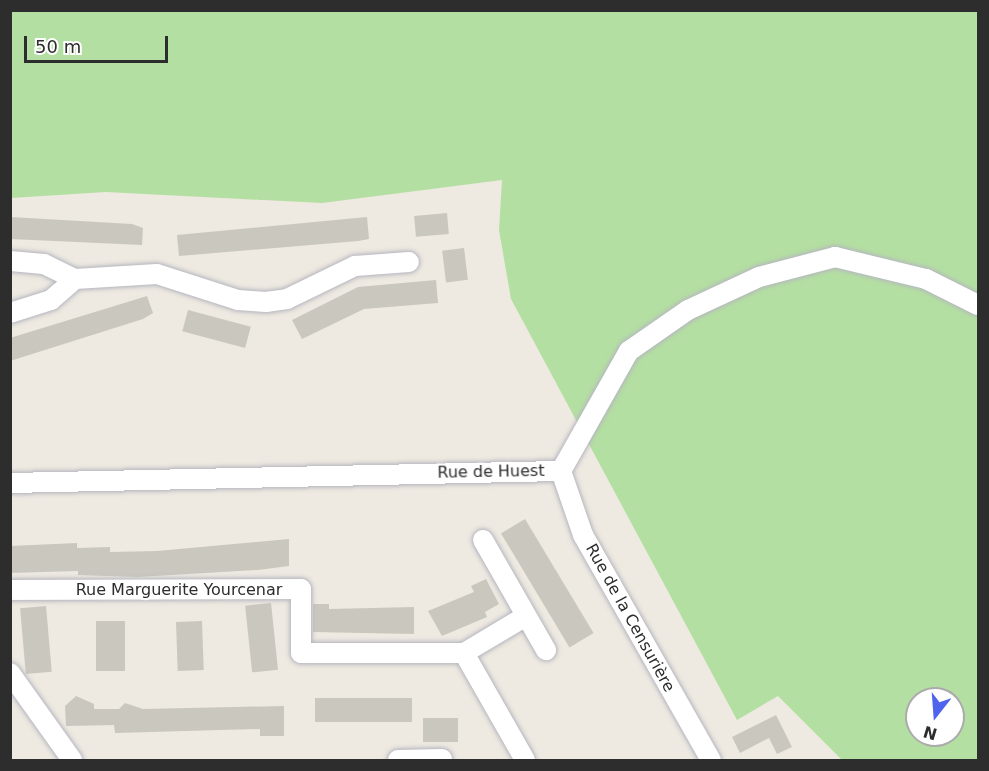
<!DOCTYPE html>
<meta charset="utf-8">
<style>
body{margin:0}
#map{position:relative;width:989px;height:771px;overflow:hidden;background:#eee9e1;font-family:"DejaVu Sans",sans-serif}
div>[style]{position:absolute}
.green>*{inset:0;background:#b4dfa2}
.building>*{inset:0;background:#cac7bf;transform-origin:0 0}
.roads{filter:drop-shadow(0 0 2px #b5b6bf) drop-shadow(0 0 2px #b5b6bf)}
.minor>*{height:20px;margin:-10px;padding:0 10px;transform-origin:10px;border-radius:10px;background:#fff}
span{translate:-50% -50%;white-space:nowrap;text-align:center;line-height:1.15;-webkit-text-stroke:4.5px #fff;paint-order:stroke}
.street-label{font-size:16px;color:#2d2d2d}
.frame{position:absolute;inset:0;border:12px solid #2d2d2d;pointer-events:none}
.north{position:absolute;left:905px;top:687px;width:60px;height:60px;box-sizing:border-box;background:#fff;border:2px solid #ababab;border-radius:50%;rotate:197deg;font-size:16px;font-weight:700;line-height:24px;text-align:center;color:#2d2d2d}
.north::after{content:'';display:block;margin:auto;width:21px;height:27px;background:#4f64ed;clip-path:polygon(50% 0,100% 100%,50% 72%,0 100%)}
.scale{position:absolute;left:24px;top:36px;width:144px;height:27px;box-sizing:border-box;border:3px solid #2d2d2d;border-top:0;padding-left:8px;font-size:18px;line-height:21px;white-space:nowrap;color:#2d2d2d;-webkit-text-stroke:4px #fff;paint-order:stroke}
</style>
<div id="map">
<div class="green">
<i style="clip-path:polygon(evenodd,11px 11px,978px 11px,978px 760px,842px 760px,778px 696px,737px 720px,511px 299px,499px 230px,502px 180px,322px 203px,106px 192px,11px 198px,11px 11px,917px 699px,953px 699px,953px 735px,917px 735px,917px 699px)"></i>
</div>
<div class="building">
<i style="left:447px;top:213px;width:21px;height:33px;rotate:85deg"></i>
<i style="clip-path:polygon(10px 217px,132px 224px,143px 228px,142px 245px,10px 239px)"></i>
<i style="clip-path:polygon(367px 217px,369px 239px,358px 241px,179px 256px,177px 235px)"></i>
<i style="left:464px;top:248px;width:32px;height:22px;rotate:83deg"></i>
<i style="clip-path:polygon(436px 280px,438px 303px,364px 309px,302px 339px,292px 320px,358px 287px)"></i>
<i style="clip-path:polygon(147px 296px,153px 313px,143px 319px,10px 361px,10px 338px)"></i>
<i style="left:188px;top:310px;width:65px;height:22px;rotate:15deg"></i>
<i style="left:525px;top:519px;width:133px;height:28px;rotate:59deg"></i>
<i style="clip-path:polygon(289px 539px,289px 566px,258px 570px,138px 577px,78px 575px,78px 571px,10px 573px,10px 546px,77px 543px,77px 548px,110px 547px,110px 552px,157px 551px)"></i>
<i style="clip-path:polygon(486px 579px,499px 604px,485px 612px,487px 617px,442px 636px,428px 611px,474px 592px,471px 586px)"></i>
<i style="left:271px;top:603px;width:67px;height:26px;rotate:84deg"></i>
<i style="clip-path:polygon(313px 604px,329px 604px,329px 609px,414px 607px,414px 634px,313px 632px)"></i>
<i style="left:46px;top:606px;width:66px;height:26px;rotate:85deg"></i>
<i style="left:96px;top:621px;width:29px;height:50px"></i>
<i style="left:202px;top:621px;width:49px;height:26px;rotate:88deg"></i>
<i style="clip-path:polygon(76px 696px,94px 704px,94px 709px,119px 709px,125px 703px,143px 709px,284px 706px,284px 736px,260px 736px,260px 729px,115px 733px,114px 725px,66px 726px,65px 706px)"></i>
<i style="left:315px;top:698px;width:97px;height:24px"></i>
<i style="clip-path:polygon(776px 715px,792px 747px,777px 754px,769px 738px,740px 753px,732px 737px)"></i>
<i style="left:458px;top:718px;width:24px;height:35px;rotate:90deg"></i>
</div>
<div class="roads">
<div class="minor">
<i style="left:10px;top:261px;width:34px;rotate:5deg"></i>
<i style="left:44px;top:264px;width:34px;rotate:26deg"></i>
<i style="left:75px;top:279px;width:82px;rotate:-3.5deg"></i>
<i style="left:157px;top:274px;width:85px;rotate:17.8deg"></i>
<i style="left:238px;top:300px;width:28px;rotate:4deg"></i>
<i style="left:266px;top:302px;width:21px;rotate:-8deg"></i>
<i style="left:287px;top:299px;width:76px;rotate:-25.9deg"></i>
<i style="left:355px;top:266px;width:54px;rotate:-4.2deg"></i>
<i style="left:10px;top:313px;width:43px;rotate:-17.6deg"></i>
<i style="left:51px;top:300px;width:32px;rotate:-41deg"></i>
<i style="left:561px;top:471px;width:68px;rotate:71deg"></i>
<i style="left:583px;top:535px;width:259px;rotate:60.4deg"></i>
<i style="left:10px;top:483px;width:551px;rotate:-1.25deg"></i>
<i style="left:561px;top:471px;width:138px;rotate:-60.5deg"></i>
<i style="left:629px;top:351px;width:72px;rotate:-34.8deg"></i>
<i style="left:688px;top:310px;width:78px;rotate:-24.9deg"></i>
<i style="left:759px;top:277px;width:79px;rotate:-14.7deg"></i>
<i style="left:835px;top:257px;width:94px;rotate:13.6deg"></i>
<i style="left:926px;top:279px;width:58px;rotate:26.6deg"></i>
<i style="left:483px;top:540px;width:127px;rotate:60.2deg"></i>
<i style="left:10px;top:590px;width:291px;rotate:-0.2deg"></i>
<i style="left:301px;top:589px;width:64px;rotate:90deg"></i>
<i style="left:301px;top:653px;width:163px"></i>
<i style="left:464px;top:653px;width:123px;rotate:60.3deg"></i>
<i style="left:464px;top:653px;width:72px;rotate:-30.8deg"></i>
<i style="left:10px;top:673px;width:107px;rotate:54.5deg"></i>
<i style="left:398px;top:760px;width:44px;rotate:-1.3deg"></i>
</div>
</div>
<div class="street-label">
<span style="left:491px;top:472px;rotate:-1deg">Rue de Huest</span>
<span style="left:179px;top:590px">Rue Marguerite Yourcenar</span>
<span style="left:630px;top:618px;rotate:61deg">Rue de la Censurière</span>
</div>
<div class="frame"></div>
<div class="north">N</div>
<div class="scale">50 m</div>
</div>
